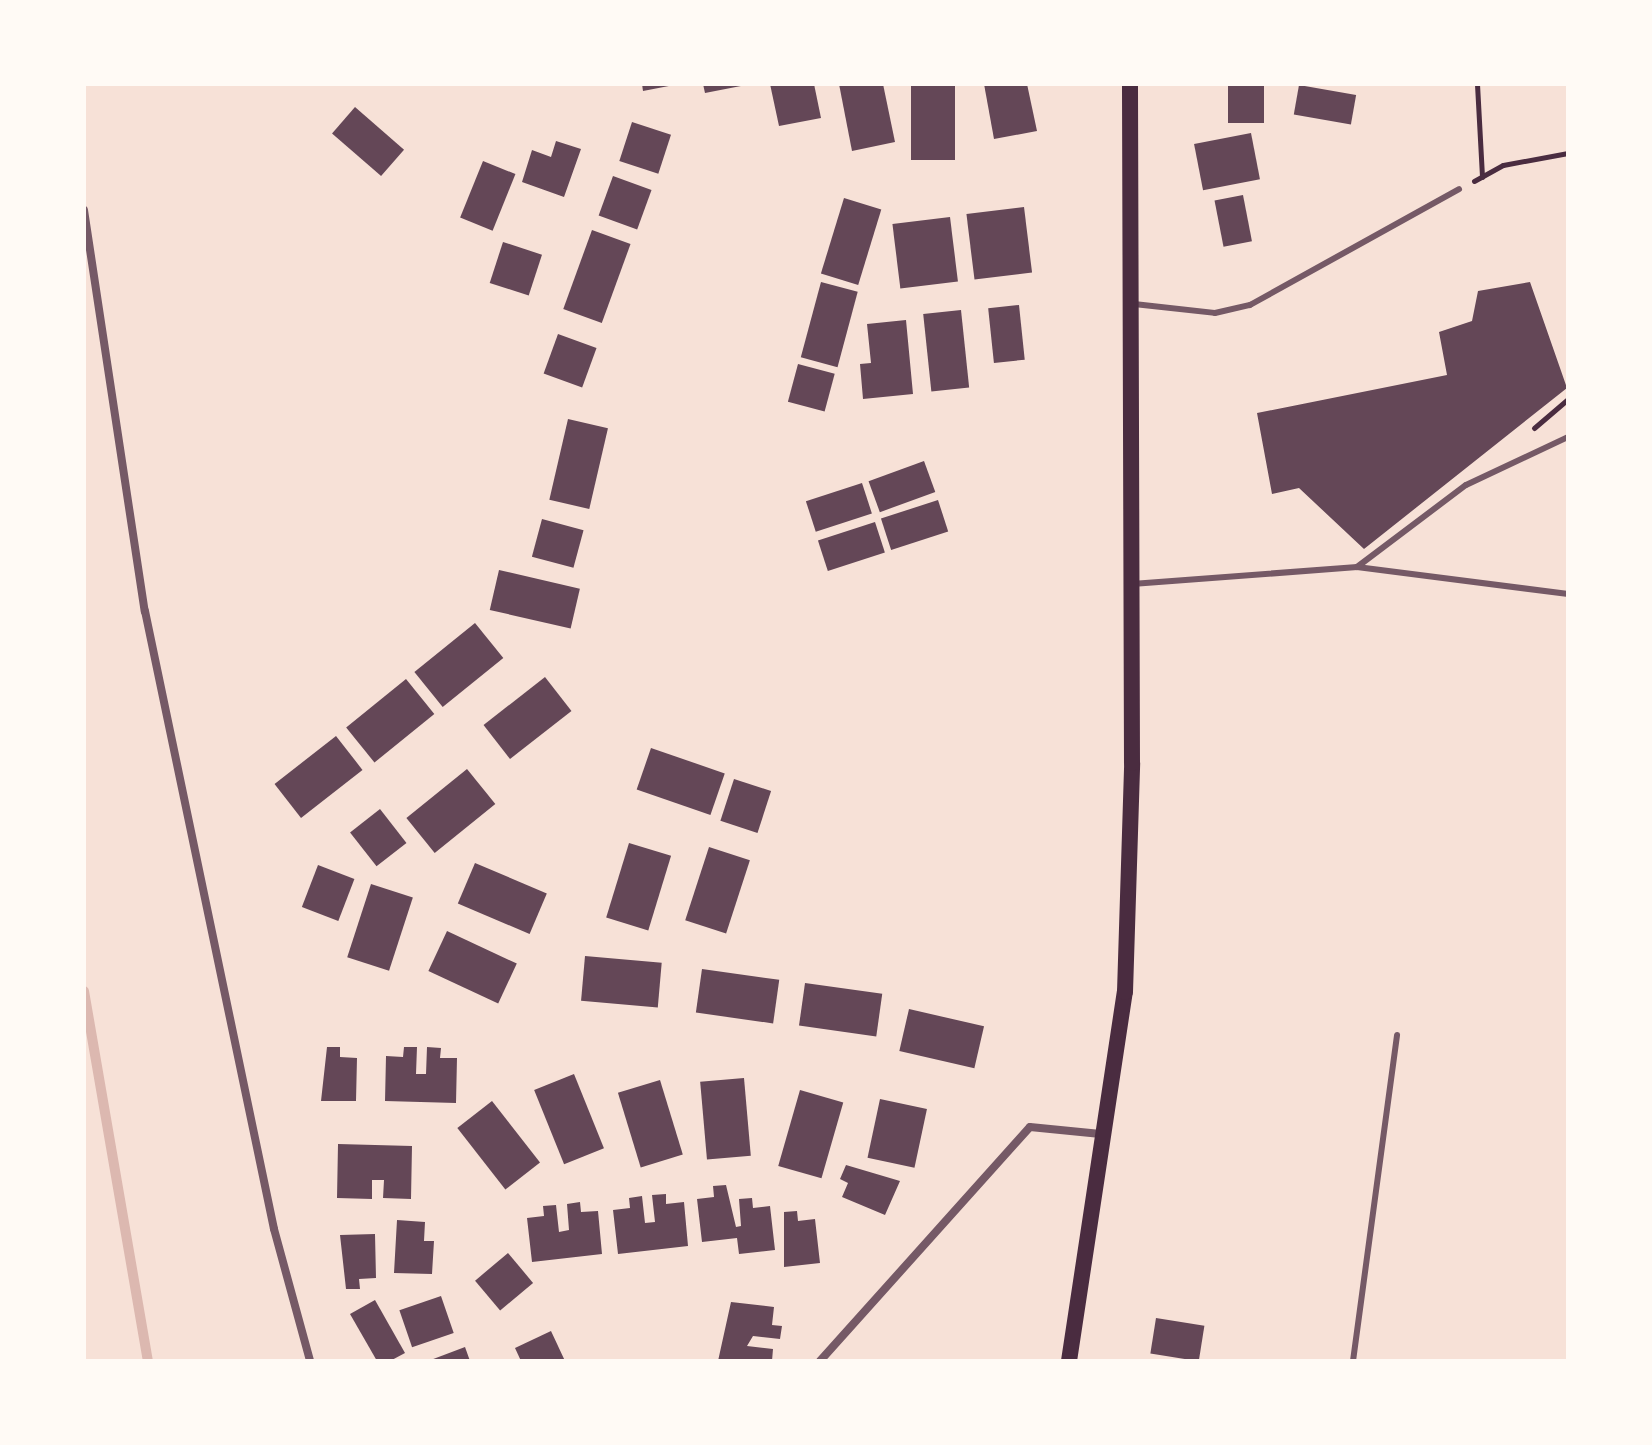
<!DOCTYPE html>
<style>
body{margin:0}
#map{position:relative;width:1652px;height:1445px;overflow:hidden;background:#f7e1d7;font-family:Quicksand,sans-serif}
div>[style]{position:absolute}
.stream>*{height:10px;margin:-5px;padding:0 5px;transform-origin:5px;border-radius:5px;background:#dcb8b0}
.building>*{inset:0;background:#644757;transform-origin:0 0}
.path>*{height:5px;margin:-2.5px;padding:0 2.5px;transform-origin:2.5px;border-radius:2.5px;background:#4a2c40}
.service>*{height:6px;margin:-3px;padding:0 3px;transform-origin:3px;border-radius:3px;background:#755966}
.minor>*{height:8px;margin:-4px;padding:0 4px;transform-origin:4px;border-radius:4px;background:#755966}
.secondary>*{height:16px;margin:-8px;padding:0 8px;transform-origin:8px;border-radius:8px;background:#4a2c40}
span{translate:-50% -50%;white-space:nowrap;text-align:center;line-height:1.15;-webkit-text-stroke:6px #fffaf5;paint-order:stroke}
.frame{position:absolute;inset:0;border:86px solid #fffaf5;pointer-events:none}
</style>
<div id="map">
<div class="stream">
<i style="left:84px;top:991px;width:375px;rotate:80.2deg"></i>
</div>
<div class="building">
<i style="clip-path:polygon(642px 84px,674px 84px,674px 85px,643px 91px)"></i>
<i style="clip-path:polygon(703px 84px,746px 84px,746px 85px,705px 93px)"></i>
<i style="clip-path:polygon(770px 84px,814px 84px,821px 118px,779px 126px)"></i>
<i style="clip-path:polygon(839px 84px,883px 84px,895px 142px,852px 151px)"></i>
<i style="left:911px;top:84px;width:44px;height:76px"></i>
<i style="clip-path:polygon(984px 84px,1027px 84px,1037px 131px,994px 139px)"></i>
<i style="left:1228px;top:84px;width:36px;height:39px"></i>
<i style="left:1299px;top:85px;width:58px;height:30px;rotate:10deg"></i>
<i style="left:355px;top:107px;width:65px;height:35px;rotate:41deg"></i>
<i style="left:632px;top:122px;width:41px;height:41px;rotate:18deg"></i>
<i style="left:1251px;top:133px;width:47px;height:58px;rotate:79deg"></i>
<i style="clip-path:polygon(556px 141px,581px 149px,564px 197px,522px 182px,532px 150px,551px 157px)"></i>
<i style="left:483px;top:161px;width:35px;height:61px;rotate:22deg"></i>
<i style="left:613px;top:176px;width:41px;height:42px;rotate:20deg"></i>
<i style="left:1243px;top:195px;width:47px;height:29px;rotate:79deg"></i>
<i style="left:844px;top:198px;width:39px;height:79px;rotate:17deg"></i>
<i style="left:1024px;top:207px;width:66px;height:58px;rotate:83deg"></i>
<i style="left:950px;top:217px;width:65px;height:58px;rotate:83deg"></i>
<i style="left:592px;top:230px;width:41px;height:84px;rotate:20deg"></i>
<i style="left:503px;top:242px;width:41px;height:43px;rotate:18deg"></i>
<i style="left:821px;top:282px;width:38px;height:78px;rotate:15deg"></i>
<i style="clip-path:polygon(1530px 282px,1567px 388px,1364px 549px,1299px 488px,1272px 494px,1257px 413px,1447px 375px,1439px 332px,1472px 321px,1478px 291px)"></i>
<i style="left:1019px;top:305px;width:55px;height:31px;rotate:84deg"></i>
<i style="left:961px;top:310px;width:78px;height:38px;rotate:84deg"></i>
<i style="clip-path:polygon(906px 320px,913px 394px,863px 399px,860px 364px,871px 363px,867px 324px)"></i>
<i style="left:558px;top:334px;width:41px;height:42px;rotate:20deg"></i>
<i style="left:798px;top:364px;width:38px;height:39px;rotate:15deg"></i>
<i style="left:568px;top:419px;width:41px;height:83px;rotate:13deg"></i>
<i style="left:924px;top:461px;width:33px;height:59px;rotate:70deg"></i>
<i style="left:862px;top:483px;width:32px;height:59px;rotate:72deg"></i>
<i style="left:938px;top:500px;width:33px;height:60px;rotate:72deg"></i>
<i style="left:542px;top:519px;width:43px;height:39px;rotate:15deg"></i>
<i style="left:875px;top:522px;width:32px;height:60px;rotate:72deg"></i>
<i style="left:499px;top:570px;width:83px;height:41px;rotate:13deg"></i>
<i style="left:475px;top:623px;width:45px;height:78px;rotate:51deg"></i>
<i style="left:545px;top:677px;width:43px;height:78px;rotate:52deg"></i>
<i style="left:406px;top:679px;width:45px;height:77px;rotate:51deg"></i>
<i style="left:336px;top:736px;width:43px;height:78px;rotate:52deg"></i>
<i style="left:651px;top:748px;width:78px;height:44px;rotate:19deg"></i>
<i style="left:467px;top:769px;width:45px;height:78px;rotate:51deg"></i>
<i style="left:734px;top:779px;width:39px;height:44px;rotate:18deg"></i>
<i style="left:380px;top:809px;width:43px;height:38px;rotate:52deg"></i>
<i style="left:629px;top:843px;width:44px;height:78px;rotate:17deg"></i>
<i style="left:709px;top:847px;width:43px;height:77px;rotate:18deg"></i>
<i style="left:475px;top:863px;width:78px;height:44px;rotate:23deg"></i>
<i style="left:318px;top:865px;width:39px;height:45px;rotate:21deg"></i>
<i style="left:371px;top:884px;width:44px;height:77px;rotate:18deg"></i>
<i style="left:447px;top:931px;width:77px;height:44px;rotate:25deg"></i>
<i style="left:585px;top:956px;width:77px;height:45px;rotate:5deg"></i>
<i style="left:702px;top:969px;width:78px;height:44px;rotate:8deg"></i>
<i style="left:805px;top:983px;width:78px;height:43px;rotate:8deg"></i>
<i style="left:909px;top:1009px;width:77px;height:43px;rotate:13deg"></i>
<i style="clip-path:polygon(327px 1047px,340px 1047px,340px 1057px,357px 1058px,356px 1101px,321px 1101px)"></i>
<i style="clip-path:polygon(404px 1047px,417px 1047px,416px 1074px,426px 1074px,427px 1047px,441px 1048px,440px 1058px,457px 1058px,456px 1103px,385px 1101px,386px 1056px,403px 1057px)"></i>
<i style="left:574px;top:1074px;width:80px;height:43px;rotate:68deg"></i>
<i style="left:744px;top:1078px;width:78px;height:44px;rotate:85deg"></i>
<i style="left:660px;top:1080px;width:78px;height:44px;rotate:73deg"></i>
<i style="left:800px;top:1090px;width:45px;height:79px;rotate:16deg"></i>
<i style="left:880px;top:1099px;width:48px;height:60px;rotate:12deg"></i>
<i style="left:492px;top:1101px;width:78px;height:44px;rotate:52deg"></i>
<i style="clip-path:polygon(338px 1144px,412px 1146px,411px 1199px,383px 1198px,384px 1180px,372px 1180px,372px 1199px,337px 1198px)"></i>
<i style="clip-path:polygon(846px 1165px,900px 1181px,885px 1215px,842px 1197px,848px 1183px,840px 1179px)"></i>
<i style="clip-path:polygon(726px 1185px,736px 1227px,741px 1226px,739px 1199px,752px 1198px,753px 1208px,770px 1206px,775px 1250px,739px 1254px,737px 1238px,702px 1242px,697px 1199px,714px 1197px,713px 1186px)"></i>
<i style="clip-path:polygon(666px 1194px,666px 1204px,684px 1202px,688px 1246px,618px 1254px,613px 1210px,630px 1208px,629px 1198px,642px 1196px,645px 1223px,655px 1222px,652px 1195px)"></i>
<i style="clip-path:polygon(580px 1202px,581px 1212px,598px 1211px,602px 1254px,532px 1262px,527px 1218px,544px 1216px,543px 1206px,556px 1205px,559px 1232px,569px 1230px,567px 1204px)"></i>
<i style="clip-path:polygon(797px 1211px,798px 1221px,815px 1219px,820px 1263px,784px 1267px,784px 1212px)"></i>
<i style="clip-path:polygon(397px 1220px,425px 1222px,424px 1241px,434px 1241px,432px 1274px,394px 1273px)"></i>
<i style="clip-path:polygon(375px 1234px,376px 1278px,359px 1279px,360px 1289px,346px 1289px,340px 1235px)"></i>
<i style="left:508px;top:1253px;width:39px;height:43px;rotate:50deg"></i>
<i style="left:441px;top:1296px;width:39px;height:44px;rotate:71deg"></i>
<i style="clip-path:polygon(375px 1300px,405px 1353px,390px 1361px,377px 1361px,350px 1314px)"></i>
<i style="clip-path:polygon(731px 1302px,774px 1307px,772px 1325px,782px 1326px,780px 1339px,753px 1336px,747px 1346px,773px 1349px,772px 1361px,718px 1361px)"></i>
<i style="left:1156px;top:1318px;width:49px;height:36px;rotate:9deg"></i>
<i style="clip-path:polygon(551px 1331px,565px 1361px,521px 1361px,515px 1348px)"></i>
<i style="clip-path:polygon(465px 1347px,470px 1361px,428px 1361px)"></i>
</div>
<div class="path">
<i style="left:1477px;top:84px;width:93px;rotate:86.9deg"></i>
<i style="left:1474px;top:181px;width:33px;rotate:-29deg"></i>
<i style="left:1503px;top:165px;width:66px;rotate:-10.5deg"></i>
<i style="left:1534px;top:428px;width:45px;rotate:-40.5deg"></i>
</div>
<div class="service">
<i style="left:1134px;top:304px;width:81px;rotate:6.3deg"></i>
<i style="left:1215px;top:313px;width:36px;rotate:-13deg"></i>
<i style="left:1250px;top:305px;width:239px;rotate:-29deg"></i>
<i style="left:1357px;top:567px;width:213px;rotate:7.3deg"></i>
<i style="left:1132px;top:584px;width:226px;rotate:-4.3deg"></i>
<i style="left:1357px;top:567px;width:136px;rotate:-37deg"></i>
<i style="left:1466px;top:485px;width:113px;rotate:-25.2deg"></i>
<i style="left:1353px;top:1361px;width:329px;rotate:-82.3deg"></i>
</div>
<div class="minor">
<i style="left:84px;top:210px;width:406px;rotate:81.4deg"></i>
<i style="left:145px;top:611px;width:631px;rotate:78.21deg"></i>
<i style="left:274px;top:1229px;width:137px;rotate:74.7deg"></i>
<i style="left:820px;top:1361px;width:314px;rotate:-48.1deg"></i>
<i style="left:1030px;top:1127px;width:71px;rotate:5.6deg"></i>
</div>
<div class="secondary">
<i style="left:1069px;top:1361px;width:373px;rotate:-81.4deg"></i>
<i style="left:1125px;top:992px;width:229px;rotate:-88.2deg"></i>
<i style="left:1132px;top:763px;width:679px;rotate:-90.17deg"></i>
</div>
<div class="frame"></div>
</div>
